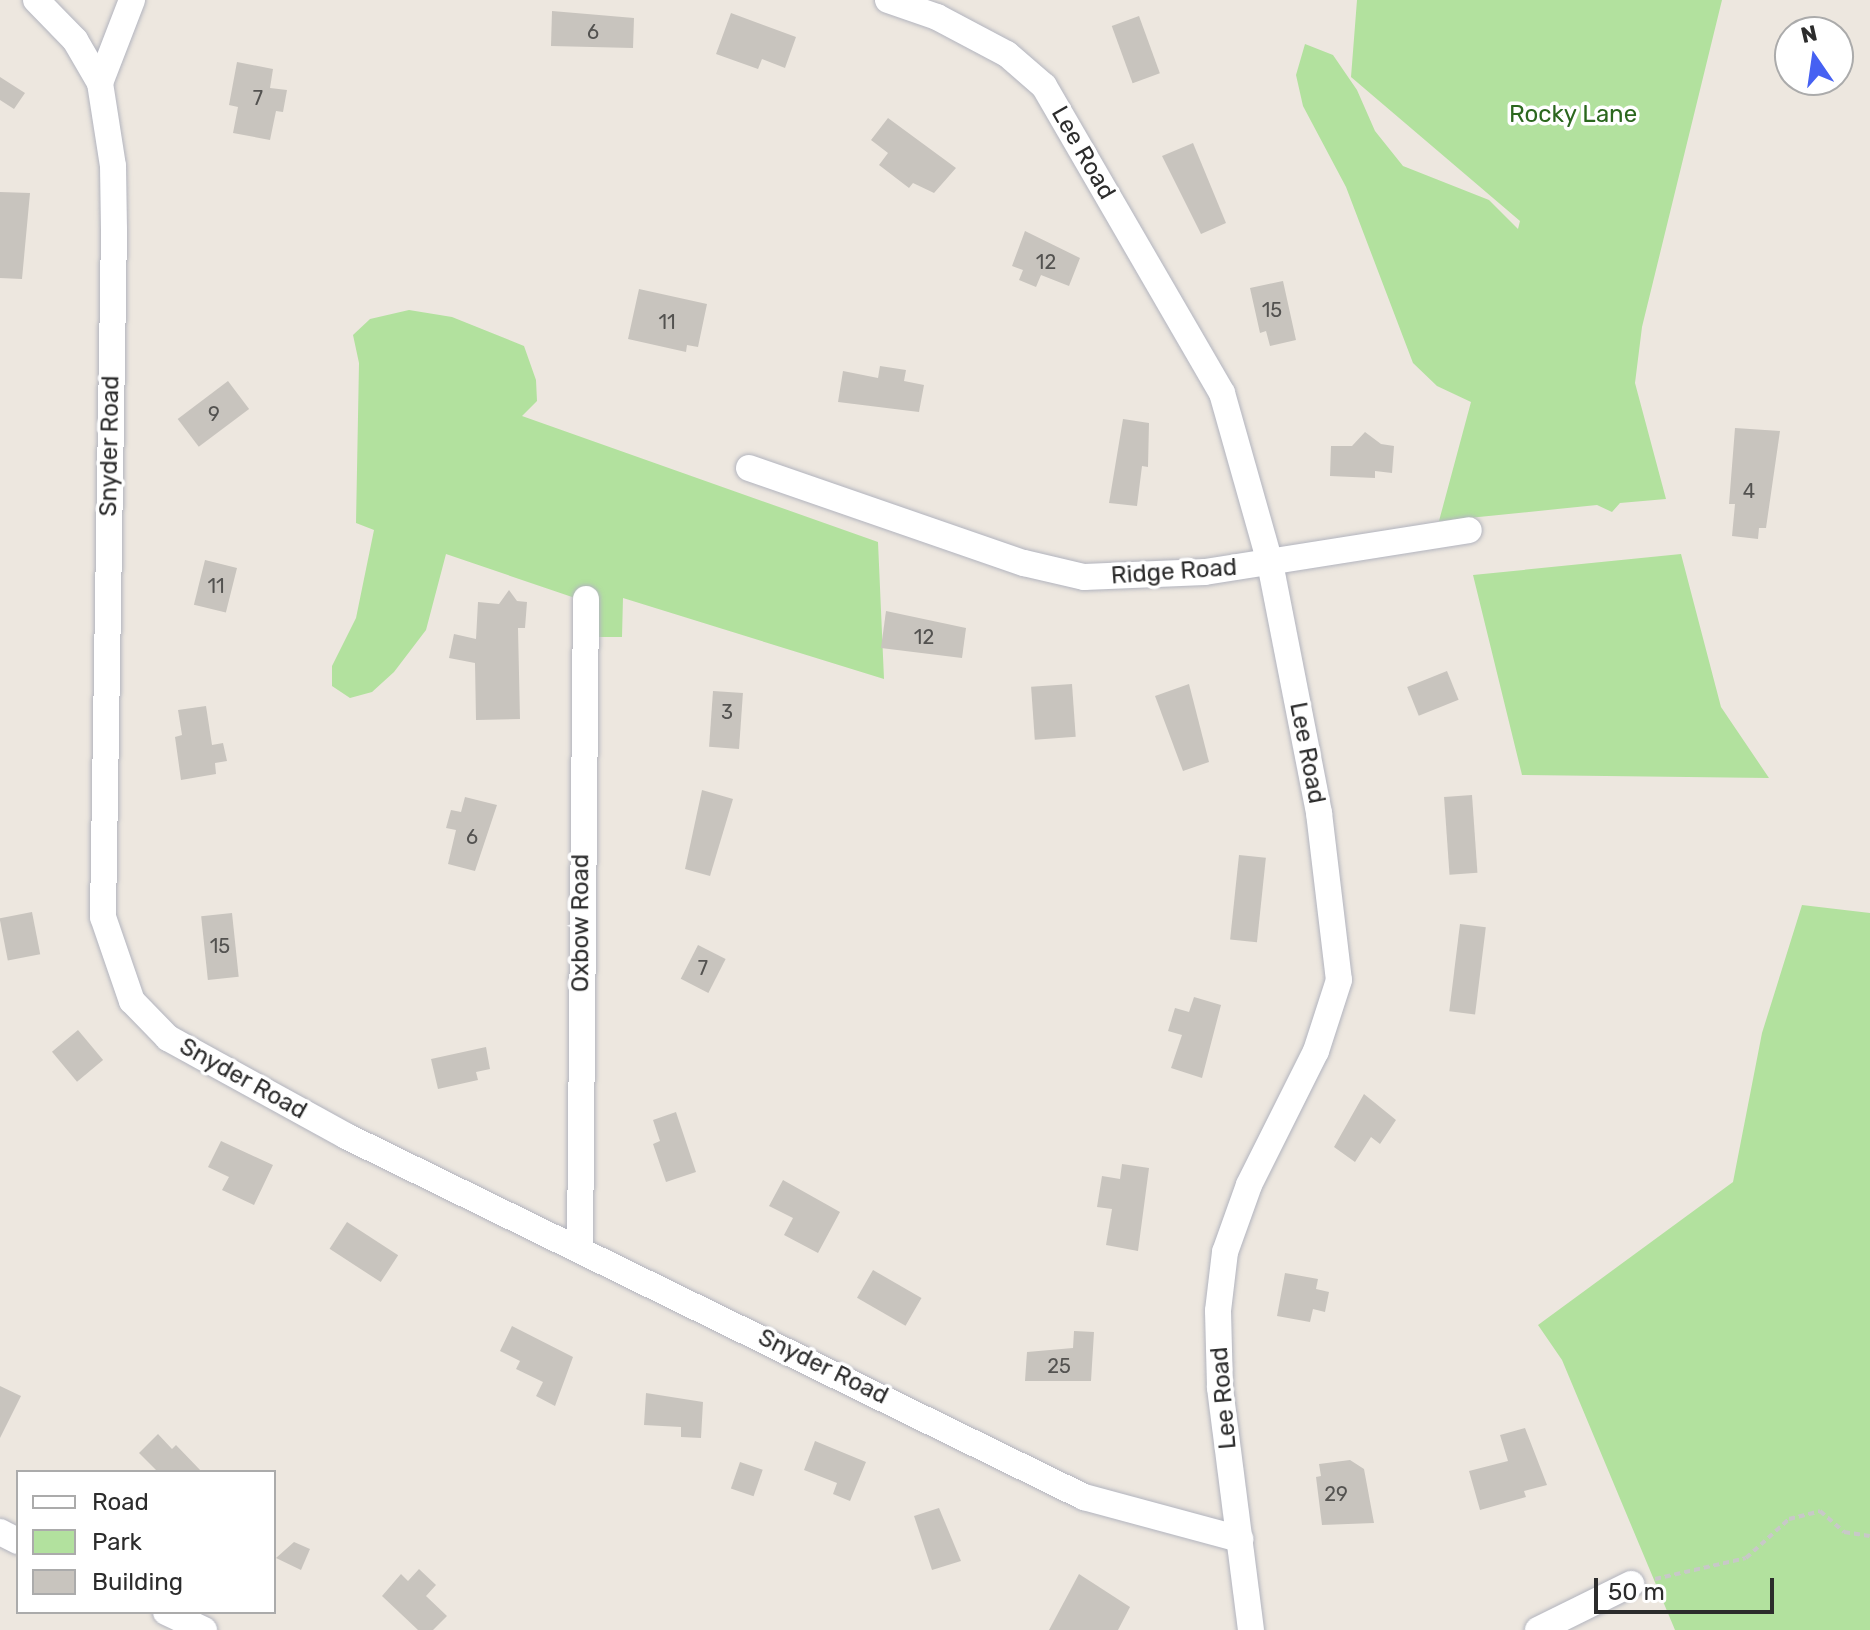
<!DOCTYPE html>
<style>
body{margin:0}
#map{position:relative;width:1870px;height:1630px;overflow:hidden;background:#ede7df;font-family:Rubik,sans-serif}
div>[style]{position:absolute}
.green>*{inset:0;background:#b2e19e}
.building>*{inset:0;background:#c8c4be;transform-origin:0 0}
.path>*{height:4px;margin-top:-2px;transform-origin:0;background:repeating-linear-gradient(90deg,#c8c8c8 0 6px,transparent 0 10px)}
.roads{filter:drop-shadow(0 0 2px #b2b4be) drop-shadow(0 0 2px #b2b4be)}
.street>*{height:26px;margin:-13px;padding:0 13px;transform-origin:13px;border-radius:13px;background:#fff}
span{translate:-50% -50%;white-space:nowrap;text-align:center;line-height:1.15;-webkit-text-stroke:7px #fff;paint-order:stroke}
.number-label{font-size:20px;color:#535250}
.number-label span{-webkit-text-stroke-width:0}
.park-label{font-size:24px;color:#2b671e}
.street-label{font-size:24px;color:#2c2c2c}
.legend{position:absolute;left:16px;top:1470px;width:260px;height:144px;box-sizing:border-box;background:#fff;border:2px solid #ababab;margin:0;padding:10px 14px;list-style:none;font-size:24px;color:#2c2c2c}
.legend li{display:flex;align-items:center;gap:16px;height:40px}
.legend b{width:40px;border:2px solid #ababab}
.north{position:absolute;left:1774px;top:16px;width:80px;height:80px;box-sizing:border-box;background:#fff;border:2px solid #ababab;border-radius:50%;rotate:347deg;font-size:22px;font-weight:700;line-height:32px;text-align:center;color:#2c2c2c}
.north::after{content:'';display:block;margin:auto;width:28px;height:36px;background:#4661f2;clip-path:polygon(50% 0,100% 100%,50% 72%,0 100%)}
.scale{position:absolute;left:1594px;top:1578px;width:180px;height:36px;box-sizing:border-box;border:4px solid #2c2c2c;border-top:0;padding-left:10px;font-size:24px;line-height:28px;white-space:nowrap;color:#2c2c2c;-webkit-text-stroke:6px #fff;paint-order:stroke}
</style>
<div id="map">
<div class="green">
<i style="clip-path:polygon(1357px 0,1722px 0,1642px 327px,1635px 383px,1666px 499px,1620px 503px,1612px 512px,1597px 505px,1439px 521px,1471px 402px,1437px 386px,1413px 363px,1346px 187px,1303px 106px,1296px 75px,1305px 44px,1333px 55px,1357px 90px,1375px 131px,1403px 166px,1489px 200px,1518px 229px,1520px 221px,1351px 77px)"></i>
<i style="clip-path:polygon(409px 310px,452px 317px,524px 346px,536px 380px,537px 401px,522px 416px,878px 542px,884px 679px,623px 598px,622px 637px,578px 637px,578px 599px,446px 554px,426px 630px,394px 672px,372px 692px,350px 698px,332px 686px,332px 666px,356px 618px,374px 530px,356px 523px,359px 363px,353px 335px,370px 319px)"></i>
<i style="clip-path:polygon(1681px 554px,1721px 707px,1769px 778px,1522px 775px,1473px 575px)"></i>
<i style="clip-path:polygon(1802px 905px,1870px 913px,1870px 1630px,1675px 1630px,1562px 1360px,1538px 1325px,1733px 1182px,1762px 1033px)"></i>
</div>
<div class="building">
<i style="clip-path:polygon(552px 11px,634px 18px,633px 48px,551px 46px)"></i>
<i style="clip-path:polygon(731px 13px,796px 37px,785px 68px,762px 59px,758px 69px,716px 54px)"></i>
<i style="left:1139px;top:16px;width:61px;height:29px;rotate:70deg"></i>
<i style="clip-path:polygon(237px 62px,273px 69px,270px 88px,287px 90px,283px 112px,276px 111px,270px 140px,233px 133px,238px 107px,229px 105px)"></i>
<i style="clip-path:polygon(0 77px,25px 93px,14px 109px,0 100px)"></i>
<i style="clip-path:polygon(888px 118px,956px 168px,934px 193px,913px 183px,909px 188px,879px 165px,888px 153px,871px 140px)"></i>
<i style="clip-path:polygon(1193px 143px,1226px 223px,1201px 234px,1162px 156px)"></i>
<i style="clip-path:polygon(0 192px,30px 193px,22px 279px,0 278px)"></i>
<i style="clip-path:polygon(1025px 231px,1080px 258px,1069px 286px,1041px 275px,1036px 287px,1019px 280px,1023px 270px,1012px 266px)"></i>
<i style="clip-path:polygon(1283px 281px,1296px 340px,1270px 346px,1266px 331px,1260px 333px,1250px 288px)"></i>
<i style="clip-path:polygon(639px 289px,707px 304px,698px 347px,687px 345px,686px 352px,628px 339px)"></i>
<i style="clip-path:polygon(880px 366px,906px 370px,904px 381px,924px 385px,919px 412px,838px 402px,843px 371px,878px 378px)"></i>
<i style="left:228px;top:381px;width:35px;height:63px;rotate:53deg"></i>
<i style="clip-path:polygon(1123px 419px,1149px 423px,1148px 467px,1142px 466px,1137px 506px,1109px 503px)"></i>
<i style="clip-path:polygon(1735px 428px,1780px 431px,1766px 528px,1759px 528px,1758px 539px,1732px 536px,1735px 504px,1729px 504px)"></i>
<i style="clip-path:polygon(1365px 432px,1381px 444px,1394px 446px,1392px 473px,1375px 471px,1375px 478px,1330px 476px,1331px 446px,1352px 446px)"></i>
<i style="left:205px;top:560px;width:33px;height:46px;rotate:14deg"></i>
<i style="clip-path:polygon(509px 590px,517px 601px,527px 602px,525px 628px,518px 628px,520px 719px,476px 720px,475px 663px,449px 658px,454px 634px,476px 639px,478px 602px,499px 604px)"></i>
<i style="clip-path:polygon(886px 611px,966px 628px,962px 658px,881px 648px)"></i>
<i style="left:1447px;top:671px;width:31px;height:43px;rotate:68deg"></i>
<i style="left:1072px;top:684px;width:53px;height:41px;rotate:86deg"></i>
<i style="clip-path:polygon(1189px 684px,1209px 762px,1183px 771px,1155px 696px)"></i>
<i style="left:713px;top:691px;width:30px;height:56px;rotate:4deg"></i>
<i style="clip-path:polygon(206px 706px,212px 745px,223px 743px,227px 761px,215px 763px,216px 774px,181px 780px,175px 737px,182px 735px,178px 710px)"></i>
<i style="clip-path:polygon(702px 790px,733px 799px,710px 876px,685px 869px)"></i>
<i style="left:1472px;top:795px;width:78px;height:28px;rotate:86deg"></i>
<i style="clip-path:polygon(465px 797px,497px 805px,475px 871px,448px 864px,456px 830px,446px 828px,451px 810px,461px 812px)"></i>
<i style="left:1239px;top:855px;width:27px;height:85px;rotate:6deg"></i>
<i style="left:32px;top:912px;width:43px;height:33px;rotate:79deg"></i>
<i style="left:232px;top:913px;width:64px;height:31px;rotate:84deg"></i>
<i style="left:1460px;top:924px;width:26px;height:88px;rotate:7deg"></i>
<i style="left:698px;top:945px;width:31px;height:38px;rotate:27deg"></i>
<i style="clip-path:polygon(1194px 997px,1221px 1005px,1202px 1078px,1171px 1068px,1182px 1035px,1168px 1031px,1175px 1008px,1189px 1012px)"></i>
<i style="left:78px;top:1030px;width:39px;height:34px;rotate:50deg"></i>
<i style="clip-path:polygon(486px 1047px,490px 1069px,476px 1072px,478px 1080px,438px 1089px,431px 1059px)"></i>
<i style="clip-path:polygon(1364px 1094px,1396px 1120px,1380px 1144px,1371px 1137px,1355px 1162px,1334px 1147px)"></i>
<i style="clip-path:polygon(676px 1112px,696px 1172px,666px 1182px,653px 1144px,660px 1141px,653px 1120px)"></i>
<i style="clip-path:polygon(221px 1141px,273px 1165px,254px 1205px,222px 1190px,229px 1177px,208px 1167px)"></i>
<i style="clip-path:polygon(1122px 1164px,1149px 1168px,1138px 1251px,1106px 1245px,1112px 1209px,1097px 1207px,1102px 1176px,1120px 1179px)"></i>
<i style="clip-path:polygon(783px 1180px,840px 1212px,818px 1253px,784px 1235px,793px 1218px,769px 1206px)"></i>
<i style="left:347px;top:1222px;width:61px;height:32px;rotate:33deg"></i>
<i style="left:873px;top:1270px;width:56px;height:32px;rotate:30deg"></i>
<i style="clip-path:polygon(1285px 1273px,1318px 1279px,1316px 1289px,1329px 1292px,1325px 1312px,1313px 1309px,1310px 1322px,1277px 1316px)"></i>
<i style="clip-path:polygon(512px 1326px,573px 1357px,555px 1406px,536px 1396px,543px 1382px,516px 1369px,520px 1361px,500px 1351px)"></i>
<i style="clip-path:polygon(1074px 1331px,1094px 1332px,1091px 1381px,1025px 1381px,1027px 1352px,1073px 1348px)"></i>
<i style="clip-path:polygon(0 1386px,21px 1396px,0 1438px)"></i>
<i style="clip-path:polygon(646px 1393px,703px 1402px,701px 1438px,681px 1437px,681px 1427px,644px 1425px)"></i>
<i style="clip-path:polygon(1525px 1428px,1547px 1485px,1524px 1491px,1526px 1497px,1480px 1510px,1469px 1471px,1508px 1461px,1500px 1435px)"></i>
<i style="clip-path:polygon(158px 1434px,172px 1449px,176px 1445px,202px 1472px,158px 1472px,139px 1453px)"></i>
<i style="clip-path:polygon(815px 1441px,866px 1462px,850px 1501px,833px 1494px,837px 1483px,804px 1470px)"></i>
<i style="clip-path:polygon(1350px 1460px,1364px 1469px,1374px 1523px,1322px 1525px,1316px 1477px,1321px 1476px,1319px 1464px)"></i>
<i style="left:740px;top:1462px;width:24px;height:28px;rotate:19deg"></i>
<i style="clip-path:polygon(939px 1508px,961px 1561px,932px 1570px,914px 1516px)"></i>
<i style="clip-path:polygon(294px 1542px,310px 1549px,301px 1570px,276px 1558px)"></i>
<i style="clip-path:polygon(419px 1569px,436px 1585px,426px 1596px,447px 1616px,433px 1630px,418px 1630px,382px 1596px,401px 1574px,408px 1581px)"></i>
<i style="clip-path:polygon(1079px 1574px,1130px 1607px,1118px 1630px,1049px 1630px)"></i>
</div>
<div class="path">
<i style="left:1655px;top:1579px;width:93px;rotate:-13deg"></i>
<i style="left:1746px;top:1558px;width:58px;rotate:-42.2deg"></i>
<i style="left:1789px;top:1519px;width:32px;rotate:-14deg"></i>
<i style="left:1820px;top:1511px;width:32px;rotate:41deg"></i>
<i style="left:1844px;top:1532px;width:26px;rotate:9deg"></i>
</div>
<div class="roads">
<div class="street">
<i style="left:36px;top:0;width:56px;rotate:45.7deg"></i>
<i style="left:75px;top:40px;width:50px;rotate:59.8deg"></i>
<i style="left:132px;top:0;width:89px;rotate:111.1deg"></i>
<i style="left:100px;top:83px;width:84px;rotate:81.1deg"></i>
<i style="left:113px;top:166px;width:64px;rotate:89.1deg"></i>
<i style="left:114px;top:230px;width:687px;rotate:90.92deg"></i>
<i style="left:103px;top:917px;width:89px;rotate:71deg"></i>
<i style="left:132px;top:1001px;width:52px;rotate:45.8deg"></i>
<i style="left:168px;top:1038px;width:203px;rotate:28.8deg"></i>
<i style="left:346px;top:1136px;width:822px;rotate:26.07deg"></i>
<i style="left:1084px;top:1497px;width:162px;rotate:15.1deg"></i>
<i style="left:888px;top:0;width:52px;rotate:19.1deg"></i>
<i style="left:937px;top:17px;width:79px;rotate:27.9deg"></i>
<i style="left:1007px;top:54px;width:49px;rotate:40.9deg"></i>
<i style="left:1044px;top:86px;width:355px;rotate:59.9deg"></i>
<i style="left:1222px;top:393px;width:177px;rotate:74.2deg"></i>
<i style="left:1270px;top:563px;width:255px;rotate:78.9deg"></i>
<i style="left:1319px;top:813px;width:168px;rotate:83.2deg"></i>
<i style="left:1339px;top:980px;width:75px;rotate:107.9deg"></i>
<i style="left:1316px;top:1051px;width:150px;rotate:116.6deg"></i>
<i style="left:1249px;top:1185px;width:71px;rotate:109.7deg"></i>
<i style="left:1225px;top:1252px;width:59px;rotate:96.8deg"></i>
<i style="left:1218px;top:1311px;width:77px;rotate:88.5deg"></i>
<i style="left:1220px;top:1388px;width:244px;rotate:82.7deg"></i>
<i style="left:749px;top:468px;width:291px;rotate:19.1deg"></i>
<i style="left:1024px;top:563px;width:62px;rotate:13.1deg"></i>
<i style="left:1084px;top:577px;width:121px;rotate:-2.4deg"></i>
<i style="left:1205px;top:572px;width:267px;rotate:-9deg"></i>
<i style="left:580px;top:1246px;width:647px;rotate:-89.47deg"></i>
<i style="left:0;top:1532px;width:20px;rotate:27deg"></i>
<i style="left:166px;top:1612px;width:42px;rotate:25.3deg"></i>
<i style="left:1538px;top:1630px;width:104px;rotate:-26.3deg"></i>
</div>
</div>
<div class="number-label">
<span style="left:593px;top:32px">6</span>
<span style="left:258px;top:98px">7</span>
<span style="left:1046px;top:262px">12</span>
<span style="left:1272px;top:310px">15</span>
<span style="left:667px;top:322px">11</span>
<span style="left:214px;top:414px">9</span>
<span style="left:1749px;top:491px">4</span>
<span style="left:216px;top:586px">11</span>
<span style="left:924px;top:637px">12</span>
<span style="left:727px;top:712px">3</span>
<span style="left:472px;top:837px">6</span>
<span style="left:220px;top:946px">15</span>
<span style="left:703px;top:968px">7</span>
<span style="left:1059px;top:1366px">25</span>
<span style="left:1336px;top:1494px">29</span>
</div>
<div class="park-label">
<span style="left:1573px;top:115px">Rocky Lane</span>
</div>
<div class="street-label">
<span style="left:1083px;top:153px;rotate:60deg">Lee Road</span>
<span style="left:110px;top:446px;rotate:-89deg">Snyder Road</span>
<span style="left:1174px;top:572px;rotate:-4deg">Ridge Road</span>
<span style="left:1307px;top:753px;rotate:79deg">Lee Road</span>
<span style="left:581px;top:923px;rotate:-90deg">Oxbow Road</span>
<span style="left:243px;top:1079px;rotate:29deg">Snyder Road</span>
<span style="left:823px;top:1367px;rotate:26deg">Snyder Road</span>
<span style="left:1224px;top:1398px;rotate:-95deg">Lee Road</span>
</div>
<ul class="legend">
<li><b style="height:10px;background:#fff"></b>Road</li>
<li><b style="height:22px;background:#b2e19e"></b>Park</li>
<li><b style="height:22px;background:#c8c4be"></b>Building</li>
</ul>
<div class="north">N</div>
<div class="scale">50 m</div>
</div>
